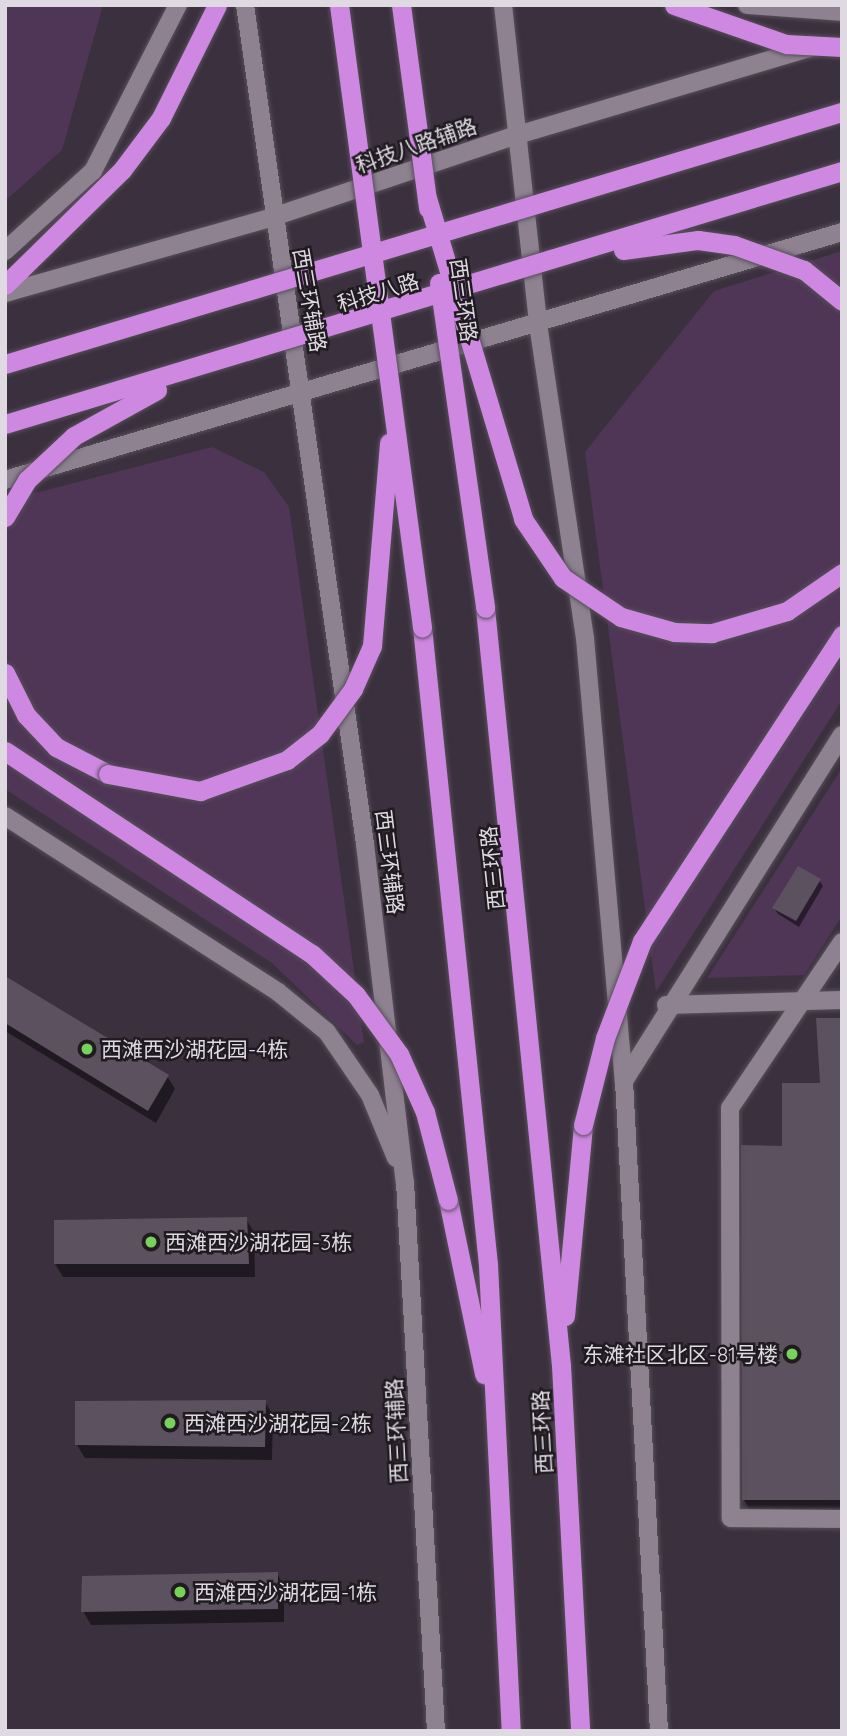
<!DOCTYPE html>
<meta charset="utf-8">
<style>
body{margin:0}
#map{position:relative;width:847px;height:1736px;overflow:hidden;background:#3b313e;font-family:Quicksand,"Noto Sans SC",sans-serif}
div>[style]{position:absolute}
[style*='--x']{left:calc(var(--x)*1px);top:calc(var(--y)*1px);width:calc(var(--w)*1px);rotate:calc(var(--a)*1deg)}
.green>*{inset:0;background:#4f3656}
.shadow>*{inset:0;background:#0007}
.building>*{inset:0;background:#5c515f}
.roads{filter:drop-shadow(0 0 2px #574f5a) drop-shadow(0 0 2px #574f5a)}
.minor>*{height:18px;margin:-9px;padding:0 9px;transform-origin:9px;border-radius:9px;background:#8e8291}
.secondary>*{height:18px;margin:-9px;padding:0 9px;transform-origin:9px;border-radius:9px;background:#8e8291}
.trunk>*{height:19px;margin:-9.5px;padding:0 9.5px;transform-origin:9.5px;border-radius:9.5px;background:#cf88e2}
.bridges{filter:drop-shadow(0 0 2px #574f5a) drop-shadow(0 0 2px #574f5a)}
.trunk-bridge>*{height:19px;margin:-9.5px;padding:0 9.5px;transform-origin:9.5px;border-radius:9.5px;background:#cf88e2}
.dots>*{width:19px;height:19px;translate:-50% -50%;box-sizing:border-box;border:4px solid #201b21;border-radius:50%}
span{translate:-50% -50%;white-space:nowrap;text-align:center;line-height:1.15;-webkit-text-stroke:5px #201b21;paint-order:stroke}
.street-label{font-size:21px;color:#dfd9e1}
.poi-label{font-size:21px;color:#dfd9e1}
.left{translate:0 -50%;text-align:left}
.right{translate:-100% -50%;text-align:right}
.frame{position:absolute;inset:0;border:7px solid #dfd9e1;pointer-events:none}
</style>
<div id="map">
<div class="green">
<div style="clip-path:polygon(5px 5px,103px 5px,62px 150px,5px 201px)"></div>
<div style="clip-path:polygon(842px 251px,842px 700px,656px 992px,585px 452px,714px 291px)"></div>
<div style="clip-path:polygon(212px 447px,264px 472px,289px 507px,364px 1042px,357px 1045px,272px 963px,5px 789px,5px 501px)"></div>
<div style="clip-path:polygon(842px 768px,842px 916px,804px 975px,707px 978px)"></div>
</div>
<div class="shadow">
<div style="clip-path:polygon(819px 880px,823px 886px,799px 927px,778px 914px,774px 908px)"></div>
<div style="clip-path:polygon(5px 978px,167px 1076px,175px 1089px,156px 1123px,5px 1031px)"></div>
<div style="clip-path:polygon(842px 1020px,842px 1512px,751px 1512px,744px 1500px,783px 1148px,821px 1085px)"></div>
<div style="clip-path:polygon(246px 1219px,254px 1232px,255px 1277px,63px 1277px,55px 1264px)"></div>
<div style="clip-path:polygon(265px 1402px,273px 1415px,272px 1460px,85px 1458px,77px 1445px)"></div>
<div style="clip-path:polygon(277px 1573px,284px 1587px,284px 1622px,91px 1625px,83px 1611px)"></div>
</div>
<div class="building">
<div style="clip-path:polygon(798px 866px,821px 879px,796px 921px,772px 908px)"></div>
<div style="clip-path:polygon(5px 976px,169px 1075px,148px 1111px,5px 1023px)"></div>
<div style="clip-path:polygon(816px 1018px,842px 1018px,842px 1500px,742px 1500px,741px 1145px,782px 1146px,782px 1083px,820px 1083px)"></div>
<div style="clip-path:polygon(247px 1217px,249px 1264px,54px 1264px,54px 1220px)"></div>
<div style="clip-path:polygon(266px 1400px,265px 1447px,75px 1445px,75px 1401px)"></div>
<div style="clip-path:polygon(278px 1572px,278px 1609px,81px 1612px,82px 1576px)"></div>
</div>
<div class="roads">
<div class="minor">
<div style="--x:842;--y:942;--w:200;--a:124"></div>
<div style="--x:730;--y:1108;--w:410;--a:89.9"></div>
<div style="--x:731;--y:1518;--w:111;--a:0.5"></div>
<div style="--x:666;--y:1005;--w:176;--a:-1.6"></div>
</div>
<div class="secondary">
<div style="--x:245;--y:5;--w:848;--a:81.86"></div>
<div style="--x:365;--y:844;--w:340;--a:83.3"></div>
<div style="--x:405;--y:1182;--w:550;--a:86.77"></div>
<div style="--x:503;--y:5;--w:321;--a:83.7"></div>
<div style="--x:538;--y:324;--w:317;--a:81.5"></div>
<div style="--x:585;--y:638;--w:445;--a:85"></div>
<div style="--x:624;--y:1081;--w:651;--a:86.92"></div>
<div style="--x:747;--y:5;--w:95;--a:4.2"></div>
<div style="--x:5;--y:251;--w:119;--a:-42.3"></div>
<div style="--x:93;--y:171;--w:186;--a:-62.9"></div>
<div style="--x:5;--y:293;--w:279;--a:-15.8"></div>
<div style="--x:273;--y:217;--w:254;--a:-18.6"></div>
<div style="--x:514;--y:136;--w:311;--a:-16.6"></div>
<div style="--x:5;--y:480;--w:873;--a:-16.5"></div>
<div style="--x:5;--y:816;--w:325;--a:32.8"></div>
<div style="--x:278;--y:992;--w:63;--a:39.2"></div>
<div style="--x:327;--y:1032;--w:76;--a:55.7"></div>
<div style="--x:370;--y:1095;--w:68;--a:67.6"></div>
<div style="--x:624;--y:1081;--w:409;--a:-57.8"></div>
</div>
<div class="trunk">
<div style="--x:5;--y:285;--w:164;--a:-44.5"></div>
<div style="--x:122;--y:170;--w:65;--a:-53.1"></div>
<div style="--x:161;--y:118;--w:126;--a:-63.6"></div>
<div style="--x:485;--y:608;--w:761;--a:84.27"></div>
<div style="--x:561;--y:1365;--w:366;--a:87"></div>
<div style="--x:422;--y:627;--w:641;--a:84.09"></div>
<div style="--x:488;--y:1265;--w:467;--a:87.2"></div>
<div style="--x:5;--y:673;--w:47;--a:63.4"></div>
<div style="--x:26;--y:715;--w:44;--a:46.8"></div>
<div style="--x:56;--y:747;--w:59;--a:27.4"></div>
<div style="--x:448;--y:1200;--w:178;--a:78.3"></div>
<div style="--x:565;--y:1316;--w:192;--a:-84.6"></div>
</div>
</div>
<div class="bridges">
<div class="trunk-bridge">
<div style="--x:339;--y:5;--w:628;--a:82.4"></div>
<div style="--x:401;--y:5;--w:205;--a:82.4"></div>
<div style="--x:674;--y:5;--w:119;--a:19.2"></div>
<div style="--x:786;--y:44;--w:56;--a:3.1"></div>
<div style="--x:427;--y:198;--w:335;--a:73.3"></div>
<div style="--x:523;--y:519;--w:71;--a:55.9"></div>
<div style="--x:563;--y:578;--w:70;--a:33.9"></div>
<div style="--x:621;--y:617;--w:55;--a:15.8"></div>
<div style="--x:674;--y:632;--w:38;--a:2"></div>
<div style="--x:712;--y:633;--w:78;--a:-16.3"></div>
<div style="--x:787;--y:611;--w:67;--a:-34.6"></div>
<div style="--x:623;--y:250;--w:76;--a:-7.6"></div>
<div style="--x:698;--y:240;--w:36;--a:8"></div>
<div style="--x:734;--y:245;--w:74;--a:19.7"></div>
<div style="--x:804;--y:270;--w:49;--a:39.2"></div>
<div style="--x:439;--y:283;--w:328;--a:81.9"></div>
<div style="--x:5;--y:364;--w:874;--a:-16.76"></div>
<div style="--x:5;--y:424;--w:874;--a:-16.82"></div>
<div style="--x:5;--y:517;--w:43;--a:-59.3"></div>
<div style="--x:27;--y:480;--w:64;--a:-43.1"></div>
<div style="--x:74;--y:436;--w:95;--a:-29"></div>
<div style="--x:5;--y:751;--w:368;--a:33.5"></div>
<div style="--x:312;--y:954;--w:60;--a:43"></div>
<div style="--x:356;--y:995;--w:73;--a:53.9"></div>
<div style="--x:399;--y:1054;--w:64;--a:65.9"></div>
<div style="--x:425;--y:1112;--w:91;--a:75.4"></div>
<div style="--x:108;--y:774;--w:94;--a:10.5"></div>
<div style="--x:200;--y:791;--w:92;--a:-19.6"></div>
<div style="--x:287;--y:760;--w:42;--a:-38.2"></div>
<div style="--x:320;--y:734;--w:56;--a:-53.7"></div>
<div style="--x:353;--y:689;--w:47;--a:-66.2"></div>
<div style="--x:372;--y:646;--w:204;--a:-85.2"></div>
<div style="--x:583;--y:1125;--w:90;--a:-75.8"></div>
<div style="--x:605;--y:1038;--w:104;--a:-69.1"></div>
<div style="--x:642;--y:941;--w:366;--a:-56.8"></div>
</div>
</div>
<div class="dots">
<div style="left:87px;top:1049px;background:#76d25a"></div>
<div style="left:151px;top:1242px;background:#76d25a"></div>
<div style="left:792px;top:1354px;background:#76d25a"></div>
<div style="left:170px;top:1423px;background:#76d25a"></div>
<div style="left:180px;top:1592px;background:#76d25a"></div>
</div>
<div class="street-label">
<span style="left:416px;top:145px;rotate:-19deg">科技八路辅路</span>
<span style="left:378px;top:292px;rotate:-17deg">科技八路</span>
<span style="left:310px;top:300px;rotate:80deg">西三环辅路</span>
<span style="left:464px;top:300px;rotate:82deg">西三环路</span>
<span style="left:390px;top:862px;rotate:83deg">西三环辅路</span>
<span style="left:492px;top:868px;rotate:-96deg">西三环路</span>
<span style="left:396px;top:1431px;rotate:-93deg">西三环辅路</span>
<span style="left:542px;top:1432px;rotate:-93deg">西三环路</span>
</div>
<div class="poi-label">
<span class="left" style="left:101px;top:1049px">西滩西沙湖花园-4栋</span>
<span class="left" style="left:165px;top:1242px">西滩西沙湖花园-3栋</span>
<span class="right" style="left:778px;top:1354px">东滩社区北区-81号楼</span>
<span class="left" style="left:184px;top:1423px">西滩西沙湖花园-2栋</span>
<span class="left" style="left:194px;top:1592px">西滩西沙湖花园-1栋</span>
</div>
<div class="frame"></div>
</div>
